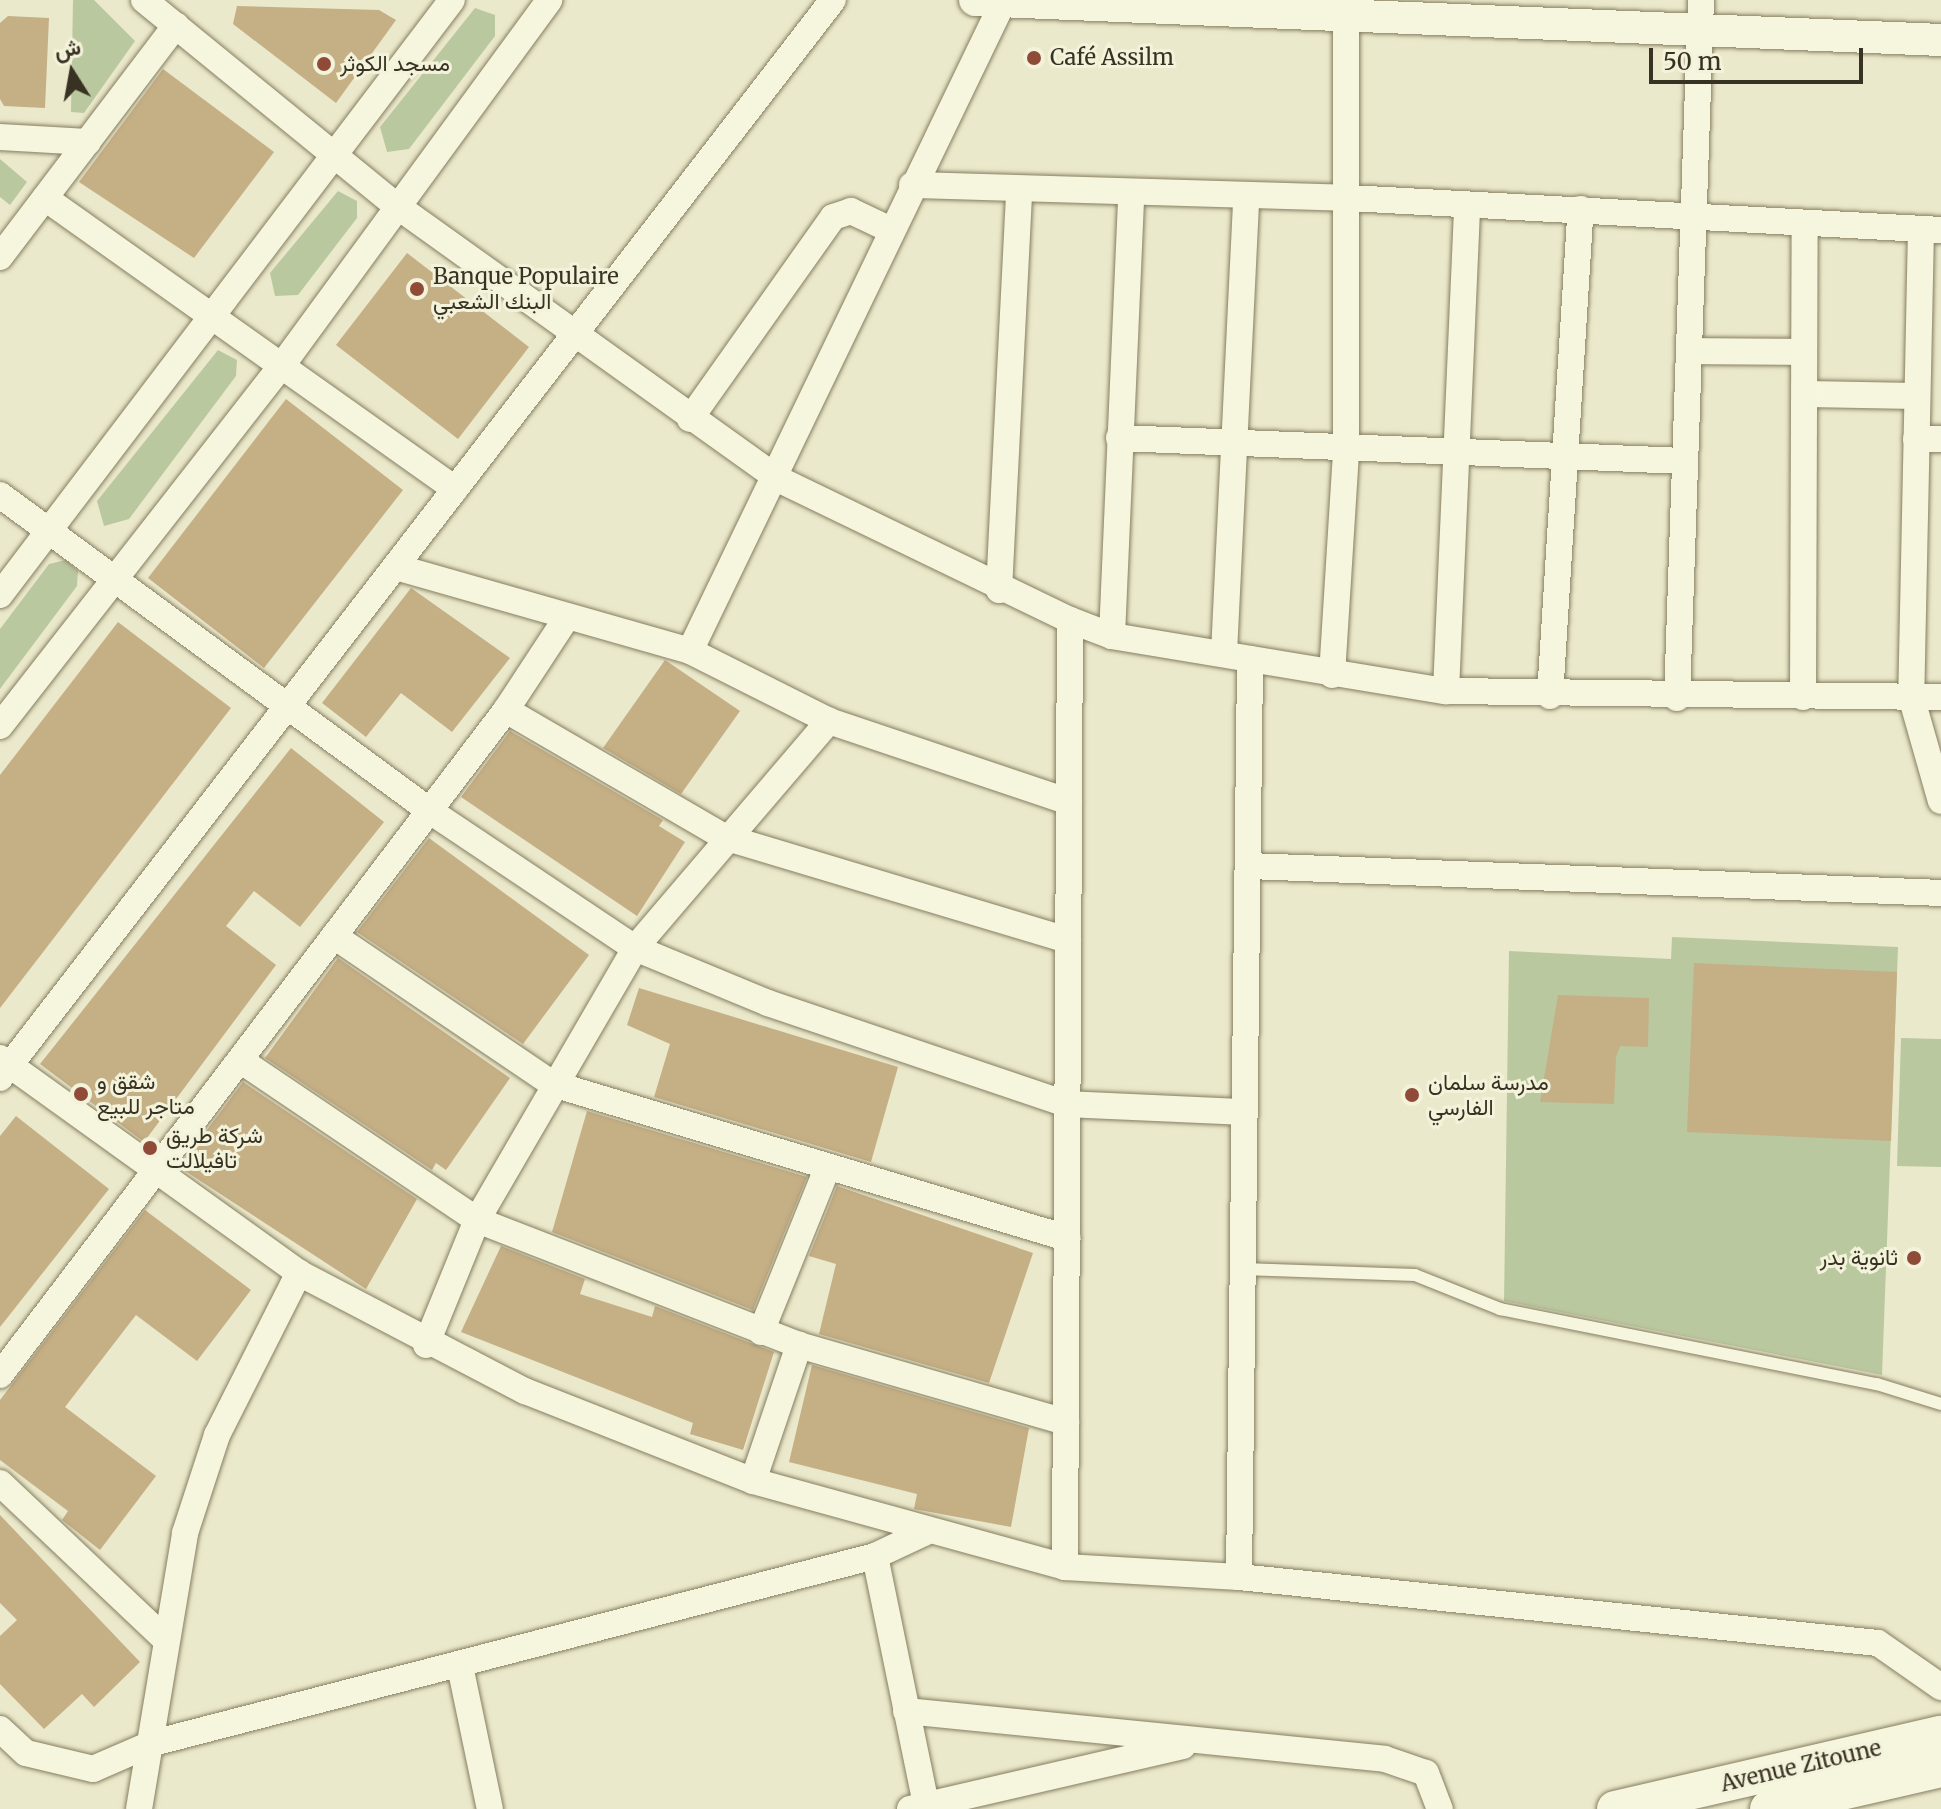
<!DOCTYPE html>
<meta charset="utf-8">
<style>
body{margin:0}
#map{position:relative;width:1941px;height:1809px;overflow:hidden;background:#ebe9cb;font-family:Merriweather,Vazirmatn,serif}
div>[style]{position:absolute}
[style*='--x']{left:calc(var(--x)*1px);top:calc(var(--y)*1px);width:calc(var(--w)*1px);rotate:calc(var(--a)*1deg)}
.green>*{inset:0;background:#bac8a0}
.building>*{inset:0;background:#c5af85}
.roads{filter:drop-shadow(0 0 2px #867e61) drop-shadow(0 0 2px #867e61)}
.service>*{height:12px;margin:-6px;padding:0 6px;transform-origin:6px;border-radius:6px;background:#f6f5de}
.minor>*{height:26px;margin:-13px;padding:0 13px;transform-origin:13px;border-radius:13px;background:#f6f5de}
.tertiary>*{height:32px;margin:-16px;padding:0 16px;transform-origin:16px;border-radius:16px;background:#f6f5de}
.secondary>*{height:36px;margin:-18px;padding:0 18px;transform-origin:18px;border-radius:18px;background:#f6f5de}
.dots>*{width:22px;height:22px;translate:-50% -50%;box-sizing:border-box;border:4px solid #f3f2da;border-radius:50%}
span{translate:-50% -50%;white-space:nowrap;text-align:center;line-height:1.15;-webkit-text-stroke:6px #f3f2da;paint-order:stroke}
.poi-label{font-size:22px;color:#383222}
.left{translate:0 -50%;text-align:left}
.right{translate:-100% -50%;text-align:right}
.street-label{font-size:22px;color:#383222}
.north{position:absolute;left:32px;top:32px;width:80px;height:80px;-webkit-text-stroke:6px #f3f2da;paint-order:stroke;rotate:349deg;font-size:22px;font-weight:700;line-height:32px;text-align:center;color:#383222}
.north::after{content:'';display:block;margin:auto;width:28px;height:36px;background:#383222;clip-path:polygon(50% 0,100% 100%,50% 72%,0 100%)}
.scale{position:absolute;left:1649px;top:48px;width:214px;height:36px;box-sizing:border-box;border:4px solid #383222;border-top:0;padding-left:10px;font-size:24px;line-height:28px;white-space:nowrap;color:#383222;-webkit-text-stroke:6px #f3f2da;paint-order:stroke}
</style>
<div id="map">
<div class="green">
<div style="clip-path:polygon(73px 0,94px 0,135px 41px,84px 113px,71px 112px)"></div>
<div style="clip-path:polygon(475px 8px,495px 15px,495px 36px,409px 149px,387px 152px,380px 127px)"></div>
<div style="clip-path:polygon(0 159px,27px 182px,10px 205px,0 197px)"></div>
<div style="clip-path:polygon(338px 191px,357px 201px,357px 218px,298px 295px,275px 296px,270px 273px)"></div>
<div style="clip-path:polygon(218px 350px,237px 360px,236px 376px,129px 519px,104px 526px,97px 501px)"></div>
<div style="clip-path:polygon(66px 560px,78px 571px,77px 586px,0 689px,0 629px,49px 564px)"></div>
<div style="clip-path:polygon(1672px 937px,1898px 947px,1882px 1375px,1504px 1301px,1509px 951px,1671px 959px)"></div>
<div style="clip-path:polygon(1901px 1038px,1941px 1039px,1941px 1167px,1897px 1166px)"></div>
</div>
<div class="building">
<div style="clip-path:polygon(237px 6px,379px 10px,396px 20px,336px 103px,233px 24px)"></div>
<div style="clip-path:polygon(8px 16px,49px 18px,45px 108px,4px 106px,0 99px,0 23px)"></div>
<div style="clip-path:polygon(163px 69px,274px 152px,194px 258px,79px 182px)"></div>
<div style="clip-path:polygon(407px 253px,529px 347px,458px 439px,336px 345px)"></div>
<div style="clip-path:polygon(286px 399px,403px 490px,264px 668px,148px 578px)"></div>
<div style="clip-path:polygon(411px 588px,510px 658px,452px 732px,401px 693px,366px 737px,322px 703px)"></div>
<div style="clip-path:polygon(118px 622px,231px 708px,0 1008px,0 775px)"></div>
<div style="clip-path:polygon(665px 660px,740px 711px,681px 794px,603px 748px)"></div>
<div style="clip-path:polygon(510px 731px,663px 820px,659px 826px,685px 842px,637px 916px,461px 797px)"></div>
<div style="clip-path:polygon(291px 748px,384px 822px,300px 927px,254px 891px,226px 926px,276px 965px,144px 1142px,40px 1064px)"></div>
<div style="clip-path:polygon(429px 838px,589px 955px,523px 1044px,357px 932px)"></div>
<div style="clip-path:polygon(338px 958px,510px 1078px,446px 1170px,436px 1163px,432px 1170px,265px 1058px)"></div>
<div style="clip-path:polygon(1694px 963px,1897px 972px,1891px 1141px,1687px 1132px)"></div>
<div style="clip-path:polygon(639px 988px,898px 1067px,871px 1162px,654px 1097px,670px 1044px,627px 1025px)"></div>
<div style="clip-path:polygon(1558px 995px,1649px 998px,1648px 1047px,1620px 1046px,1616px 1057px,1614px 1104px,1540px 1102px)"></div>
<div style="clip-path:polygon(243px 1082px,417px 1199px,366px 1289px,179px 1167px)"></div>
<div style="clip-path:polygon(587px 1111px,807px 1177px,753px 1310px,552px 1232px)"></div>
<div style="clip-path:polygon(16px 1116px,109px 1189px,0 1327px,0 1136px)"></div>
<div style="clip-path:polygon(837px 1186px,1033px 1253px,989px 1383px,819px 1334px,836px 1264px,809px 1256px)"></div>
<div style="clip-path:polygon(145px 1210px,251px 1290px,197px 1361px,136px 1315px,65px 1407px,156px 1476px,100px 1550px,62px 1520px,68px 1511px,0 1460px,0 1400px)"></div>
<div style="clip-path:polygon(501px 1246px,585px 1279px,580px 1294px,652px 1317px,655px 1306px,774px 1352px,743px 1450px,690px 1434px,693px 1423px,461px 1332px)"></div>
<div style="clip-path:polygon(812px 1365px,1029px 1428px,1011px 1527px,914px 1509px,917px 1494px,789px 1462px)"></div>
<div style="clip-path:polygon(0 1515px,140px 1662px,94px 1707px,82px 1694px,44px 1729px,0 1684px,0 1636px,17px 1620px,0 1603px)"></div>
</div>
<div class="roads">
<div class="service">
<div style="--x:1243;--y:1269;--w:172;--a:2"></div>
<div style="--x:1415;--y:1275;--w:92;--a:21.8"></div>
<div style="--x:1500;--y:1309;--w:384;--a:11.3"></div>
<div style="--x:1877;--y:1384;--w:67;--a:17.4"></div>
</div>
<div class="minor">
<div style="--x:144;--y:0;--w:326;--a:39.2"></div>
<div style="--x:397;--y:206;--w:469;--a:35.6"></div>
<div style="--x:778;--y:479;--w:324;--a:25.8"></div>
<div style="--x:1070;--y:620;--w:45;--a:20.9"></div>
<div style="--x:1112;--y:636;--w:338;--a:9.4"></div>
<div style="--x:1446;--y:691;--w:495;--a:0.7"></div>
<div style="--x:0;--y:137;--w:88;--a:3.3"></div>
<div style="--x:912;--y:185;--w:437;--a:1.7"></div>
<div style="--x:1349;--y:198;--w:593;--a:3.09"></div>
<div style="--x:45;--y:198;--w:503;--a:35.37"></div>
<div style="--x:1921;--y:229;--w:467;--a:91.2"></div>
<div style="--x:1911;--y:696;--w:109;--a:74.1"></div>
<div style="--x:0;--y:257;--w:291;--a:-52.8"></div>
<div style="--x:1689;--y:351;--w:115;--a:0.5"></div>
<div style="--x:1807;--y:394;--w:109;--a:1.1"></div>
<div style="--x:690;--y:419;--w:247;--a:-54.7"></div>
<div style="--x:833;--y:217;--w:19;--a:-18"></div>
<div style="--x:851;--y:211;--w:44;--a:25.4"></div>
<div style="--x:1119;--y:438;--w:566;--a:2.33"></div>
<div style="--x:1916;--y:439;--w:25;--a:0"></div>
<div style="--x:0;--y:495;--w:534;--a:36.31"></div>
<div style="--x:430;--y:811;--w:247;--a:33.8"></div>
<div style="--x:635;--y:948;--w:144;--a:22.5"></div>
<div style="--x:768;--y:1003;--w:316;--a:18.7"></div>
<div style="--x:1067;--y:1104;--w:177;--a:2.6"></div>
<div style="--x:396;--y:567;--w:306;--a:15.9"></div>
<div style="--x:690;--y:651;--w:156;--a:26.7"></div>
<div style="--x:829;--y:721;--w:253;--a:18.6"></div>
<div style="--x:999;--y:590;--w:401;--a:-87.1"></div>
<div style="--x:0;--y:595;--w:747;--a:-52.78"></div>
<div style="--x:1112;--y:636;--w:443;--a:-87.5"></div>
<div style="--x:690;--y:651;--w:723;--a:-64.25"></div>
<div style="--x:1224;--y:653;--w:457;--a:-87.2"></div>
<div style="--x:1332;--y:675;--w:225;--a:-86.4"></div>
<div style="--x:1346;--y:450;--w:450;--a:-90"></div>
<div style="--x:1446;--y:691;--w:486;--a:-87.5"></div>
<div style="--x:1550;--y:696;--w:488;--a:-86.4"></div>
<div style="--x:1803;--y:697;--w:472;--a:-89.8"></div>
<div style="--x:1677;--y:698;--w:698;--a:-88.03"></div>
<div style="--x:506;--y:710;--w:252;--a:30.2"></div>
<div style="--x:724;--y:837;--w:359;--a:16.7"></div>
<div style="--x:0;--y:726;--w:459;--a:-52"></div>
<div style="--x:283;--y:364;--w:451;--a:-53.8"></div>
<div style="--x:1249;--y:866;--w:693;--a:2.23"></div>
<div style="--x:334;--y:936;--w:264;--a:34.1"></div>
<div style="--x:553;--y:1084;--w:537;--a:16.68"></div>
<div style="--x:0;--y:1058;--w:368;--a:35.7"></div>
<div style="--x:299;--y:1273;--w:255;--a:27.6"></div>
<div style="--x:525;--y:1391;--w:245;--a:21.5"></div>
<div style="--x:753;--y:1481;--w:324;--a:15.4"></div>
<div style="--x:1065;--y:1567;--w:174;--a:3.3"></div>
<div style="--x:1239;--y:1577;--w:642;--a:5.9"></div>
<div style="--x:1878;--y:1643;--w:77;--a:34.9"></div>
<div style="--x:240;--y:1060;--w:286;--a:34"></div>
<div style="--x:477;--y:1220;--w:345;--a:21.2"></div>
<div style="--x:799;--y:1345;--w:278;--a:16.1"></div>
<div style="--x:0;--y:1078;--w:1362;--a:-52.31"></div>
<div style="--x:761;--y:1332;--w:176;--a:-68"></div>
<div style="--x:426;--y:1345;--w:135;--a:-67.8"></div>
<div style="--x:477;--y:1220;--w:315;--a:-59.8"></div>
<div style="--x:635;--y:948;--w:299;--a:-49.5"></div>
<div style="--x:0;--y:1375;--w:836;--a:-52.73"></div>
<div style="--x:506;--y:710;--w:111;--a:-56.7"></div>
<div style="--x:753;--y:1481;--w:144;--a:-71.3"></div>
<div style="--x:0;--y:1483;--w:226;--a:43.4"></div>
<div style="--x:875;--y:1556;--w:258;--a:78.4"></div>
<div style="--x:1065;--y:1567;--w:947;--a:-89.7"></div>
<div style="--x:1239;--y:1577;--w:918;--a:-89.31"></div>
<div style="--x:460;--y:1666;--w:146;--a:78.2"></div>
<div style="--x:906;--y:1711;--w:481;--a:5.7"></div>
<div style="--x:1385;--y:1759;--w:43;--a:18.9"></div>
<div style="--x:1426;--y:1773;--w:39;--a:69"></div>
<div style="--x:0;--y:1729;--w:35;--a:43"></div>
<div style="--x:26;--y:1753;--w:69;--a:13.4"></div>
<div style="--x:93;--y:1769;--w:65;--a:-23.4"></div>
<div style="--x:153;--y:1743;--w:746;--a:-14.52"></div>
<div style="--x:875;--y:1556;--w:56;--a:-25.2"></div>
<div style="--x:139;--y:1809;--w:280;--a:-80.5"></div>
<div style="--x:185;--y:1533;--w:103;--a:-71.9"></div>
<div style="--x:217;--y:1435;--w:182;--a:-63.2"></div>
<div style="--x:910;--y:1809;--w:280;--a:-13"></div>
</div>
<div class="tertiary">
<div style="--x:975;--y:0;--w:967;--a:2.37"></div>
</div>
<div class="secondary">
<div style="--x:1615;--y:1809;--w:335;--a:-13"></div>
<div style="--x:1768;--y:1809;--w:178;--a:-13"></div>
</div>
</div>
<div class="dots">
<div style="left:1034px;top:58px;background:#8f4b37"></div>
<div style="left:324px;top:64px;background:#8f4b37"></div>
<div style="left:417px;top:289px;background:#8f4b37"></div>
<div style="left:81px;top:1094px;background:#8f4b37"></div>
<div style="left:1412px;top:1095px;background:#8f4b37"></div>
<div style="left:150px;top:1148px;background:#8f4b37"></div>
<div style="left:1914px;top:1258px;background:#8f4b37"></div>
</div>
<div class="poi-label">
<span class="left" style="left:1050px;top:58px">Café Assilm</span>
<span class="left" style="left:340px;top:64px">مسجد الكوثر</span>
<span class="left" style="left:433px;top:289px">Banque Populaire<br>البنك الشعبي</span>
<span class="left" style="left:97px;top:1094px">شقق و<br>متاجر للبيع</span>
<span class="left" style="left:1428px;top:1095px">مدرسة سلمان<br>الفارسي</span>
<span class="left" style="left:166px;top:1148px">شركة طريق<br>تافيلالت</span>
<span class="right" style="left:1898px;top:1258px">ثانوية بدر</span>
</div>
<div class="street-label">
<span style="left:1801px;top:1766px;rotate:-13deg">Avenue Zitoune</span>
</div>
<div class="north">ش</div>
<div class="scale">50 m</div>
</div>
